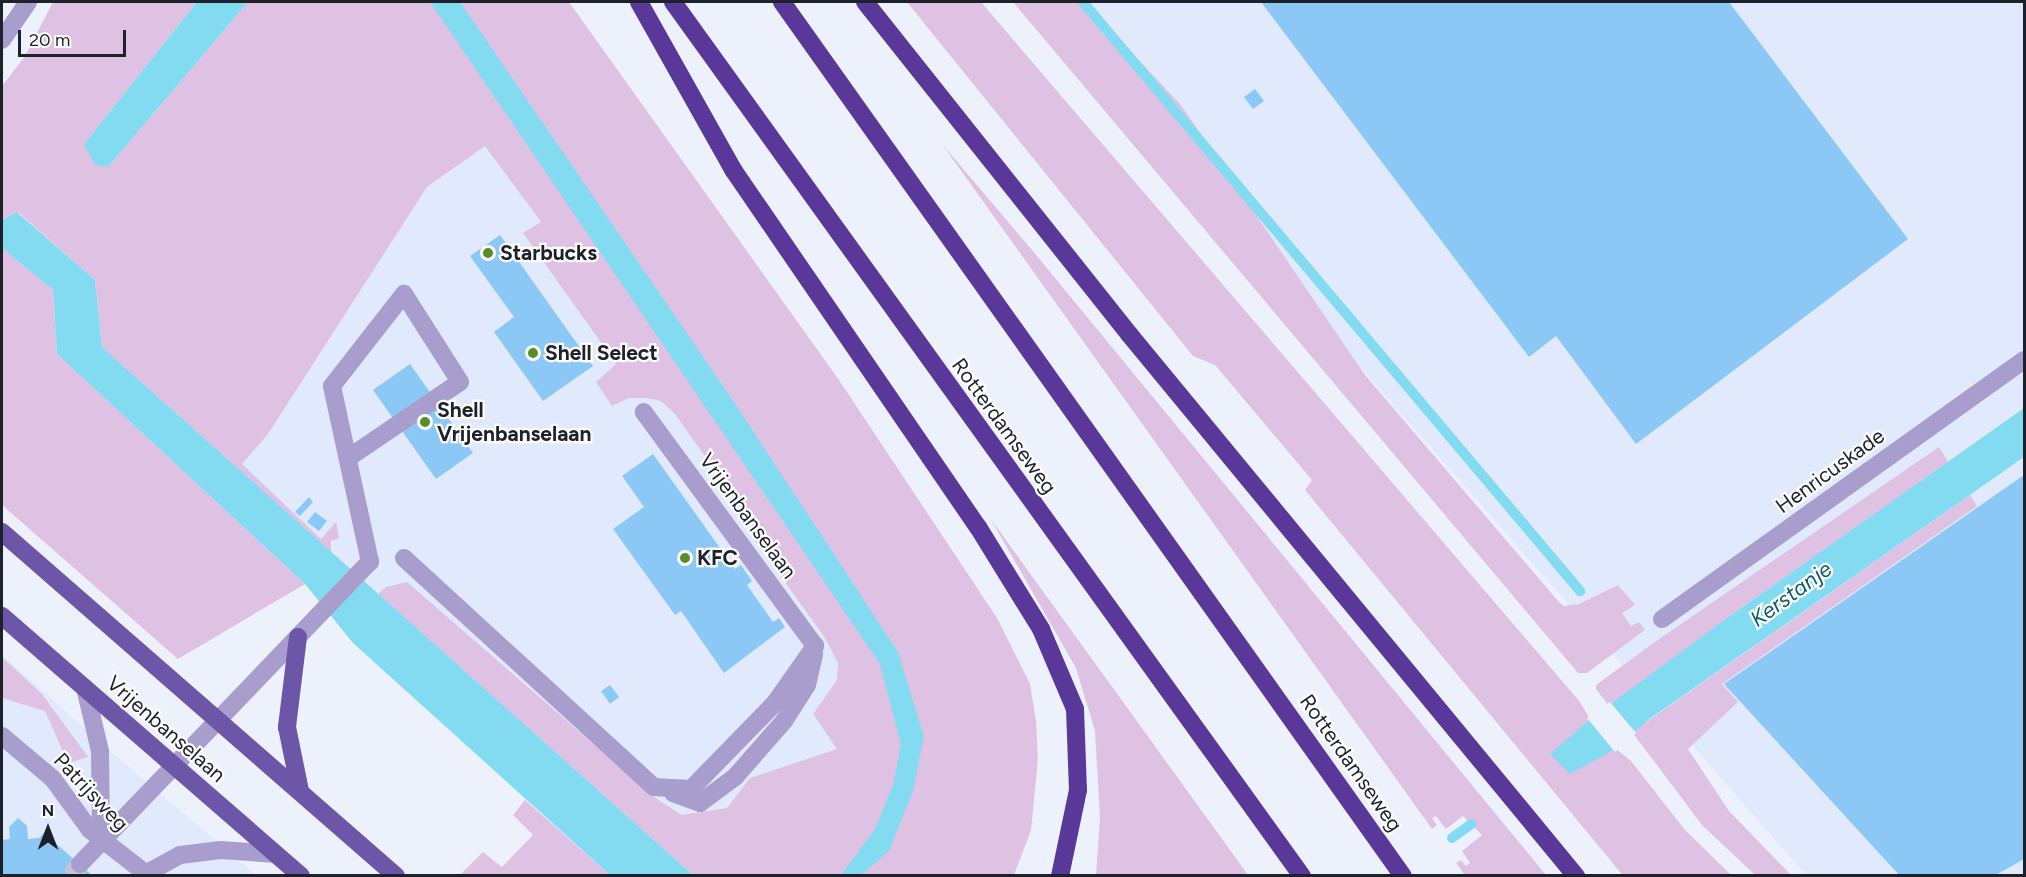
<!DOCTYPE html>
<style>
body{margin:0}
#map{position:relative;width:2026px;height:877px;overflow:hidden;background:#edf1fb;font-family:Figtree,sans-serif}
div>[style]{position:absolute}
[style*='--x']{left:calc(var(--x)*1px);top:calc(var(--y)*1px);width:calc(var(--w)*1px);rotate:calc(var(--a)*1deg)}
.built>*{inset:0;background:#e1e9fc}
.green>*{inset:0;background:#dfc2e3}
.water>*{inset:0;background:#82dbf0}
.pier>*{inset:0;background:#edf1fb}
.stream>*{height:10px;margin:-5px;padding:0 5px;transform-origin:5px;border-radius:5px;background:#82dbf0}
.building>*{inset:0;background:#8bc8f6}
.minor-tunnel>*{height:18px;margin-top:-9px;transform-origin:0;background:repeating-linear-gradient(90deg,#c3c7d1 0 18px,transparent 0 27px)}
.minor>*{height:18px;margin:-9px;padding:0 9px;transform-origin:9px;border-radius:9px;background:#a89dcc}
.major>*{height:18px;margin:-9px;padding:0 9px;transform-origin:9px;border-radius:9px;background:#6d55a7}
.highway>*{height:18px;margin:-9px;padding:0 9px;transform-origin:9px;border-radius:9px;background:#593899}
.dots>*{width:16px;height:16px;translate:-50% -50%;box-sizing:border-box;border:3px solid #fefefe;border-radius:50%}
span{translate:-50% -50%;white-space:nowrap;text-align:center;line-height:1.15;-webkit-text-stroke:4.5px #fefefe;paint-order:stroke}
.poi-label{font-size:21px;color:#1d212a;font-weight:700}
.left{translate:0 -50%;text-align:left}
.street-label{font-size:21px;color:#1d212a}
.water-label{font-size:22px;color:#0d5b69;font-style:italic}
.frame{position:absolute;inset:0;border:3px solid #1d212a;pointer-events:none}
.north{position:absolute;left:18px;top:799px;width:60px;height:60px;-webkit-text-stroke:4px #fefefe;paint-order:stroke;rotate:0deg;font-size:16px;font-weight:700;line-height:24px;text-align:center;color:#1d212a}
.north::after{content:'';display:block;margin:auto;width:21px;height:27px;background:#1d212a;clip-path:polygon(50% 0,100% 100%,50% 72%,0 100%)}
.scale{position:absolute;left:18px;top:30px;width:108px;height:27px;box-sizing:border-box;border:3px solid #1d212a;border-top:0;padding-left:8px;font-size:18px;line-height:21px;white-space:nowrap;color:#1d212a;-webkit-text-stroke:4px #fefefe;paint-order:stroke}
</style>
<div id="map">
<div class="built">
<div style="clip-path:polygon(1040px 2px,2024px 2px,2024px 875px,1806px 875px)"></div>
<div style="clip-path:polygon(485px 146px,541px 223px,523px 233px,616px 365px,613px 406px,629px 398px,646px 398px,661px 401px,675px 414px,755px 527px,754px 540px,825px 638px,838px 663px,837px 680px,813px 714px,838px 749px,750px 778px,727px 808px,682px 815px,657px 799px,407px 583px,386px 587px,378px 594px,331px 552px,336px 523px,321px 539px,242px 464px,268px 434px,427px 187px)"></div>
<div style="clip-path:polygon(2px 655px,115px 755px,256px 875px,2px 875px)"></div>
</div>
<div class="green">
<div style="clip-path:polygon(53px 2px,197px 2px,84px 144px,108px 167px,248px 2px,569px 2px,839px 380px,997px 618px,1030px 684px,1036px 721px,1038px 759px,1031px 830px,1014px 875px,693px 875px,378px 594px,386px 587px,407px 582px,657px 799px,682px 815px,727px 808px,750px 778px,837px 749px,813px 714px,837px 680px,838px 663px,825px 638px,754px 539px,755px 527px,675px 414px,661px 401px,646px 398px,629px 398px,612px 406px,596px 382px,616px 364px,523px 233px,541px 222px,485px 146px,427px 187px,268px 434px,242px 464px,321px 539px,336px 522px,339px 538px,331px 541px,331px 552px,102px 347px,95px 280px,18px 212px,2px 220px,2px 86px,25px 56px)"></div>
<div style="clip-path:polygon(907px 2px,981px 2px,1580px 702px,1590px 719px,1550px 755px,1615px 748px,1631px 761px,1685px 830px,1731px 875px,1623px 876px,1620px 872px,1305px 490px,1312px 480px,1215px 365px,1193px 356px)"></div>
<div style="clip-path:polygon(1013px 2px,1084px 2px,1181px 105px,1365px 375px,1559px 602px,1564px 606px,1579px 604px,1618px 585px,1635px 605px,1622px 613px,1631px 626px,1639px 622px,1645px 630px,1587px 673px,1578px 673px)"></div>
<div style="clip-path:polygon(942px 144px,1032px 250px,1546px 875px,1465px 875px,1456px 863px,1461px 860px,1466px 866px,1470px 863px,1462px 851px,1482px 835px,1463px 816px,1446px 829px,1436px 816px,1432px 818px,1437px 825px,1432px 829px)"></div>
<div style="clip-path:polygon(2px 248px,53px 290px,57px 354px,305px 584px,178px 659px,2px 505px)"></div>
<div style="clip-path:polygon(1939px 447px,1948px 462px,1730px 616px,1644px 682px,1609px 706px,1596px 689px,1596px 685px,1662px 637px)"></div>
<div style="clip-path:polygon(1970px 495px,1977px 506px,1722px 684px,1738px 702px,1688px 749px,1729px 811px,1791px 875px,1755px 875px,1702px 825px,1632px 732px)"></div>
<div style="clip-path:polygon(990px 518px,1131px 713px,1248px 875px,1096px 875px,1100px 818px,1095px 731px,1076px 668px)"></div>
<div style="clip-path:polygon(2px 657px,42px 694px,88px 757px,68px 763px,45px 711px,2px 698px)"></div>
<div style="clip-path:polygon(525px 800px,610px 875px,459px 876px,483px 852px,502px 867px,533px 835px,513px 815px)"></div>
</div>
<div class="water">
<div style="clip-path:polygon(197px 2px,248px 2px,108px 167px,95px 165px,84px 144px)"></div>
<div style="clip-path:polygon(430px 2px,460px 2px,734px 402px,898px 652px,924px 736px,913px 791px,889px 851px,861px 875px,841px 875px,875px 829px,893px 785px,901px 745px,880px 664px)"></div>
<div style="clip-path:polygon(17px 212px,95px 280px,102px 347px,693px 875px,610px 875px,353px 643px,305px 584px,57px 354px,53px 290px,2px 248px,2px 220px)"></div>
<div style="clip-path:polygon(2024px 408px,2024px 457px,1651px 718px,1608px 753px,1570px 774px,1550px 754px,1590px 719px,1730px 616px)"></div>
</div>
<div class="pier">
<div style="clip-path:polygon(1610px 702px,1636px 733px,1615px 752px,1587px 718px)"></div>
</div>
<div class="stream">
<div style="--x:1083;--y:2;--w:771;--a:49.84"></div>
<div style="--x:1452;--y:838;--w:24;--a:-36"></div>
</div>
<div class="building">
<div style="clip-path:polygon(1261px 2px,1729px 2px,1908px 239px,1636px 444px,1556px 336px,1529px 357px)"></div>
<div style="clip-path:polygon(1255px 89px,1264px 101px,1253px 109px,1244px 97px)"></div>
<div style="clip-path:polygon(500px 235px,593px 366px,543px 401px,494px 332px,514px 317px,470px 256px)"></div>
<div style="clip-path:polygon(410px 364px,473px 453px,436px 479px,373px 390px)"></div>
<div style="clip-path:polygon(653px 454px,735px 569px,741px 565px,752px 581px,747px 585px,773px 622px,779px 618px,785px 627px,724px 673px,681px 611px,675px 615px,613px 529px,644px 507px,622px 476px)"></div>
<div style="clip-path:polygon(2024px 475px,2024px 859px,1994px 876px,1900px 876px,1724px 684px)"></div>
<div style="clip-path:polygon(309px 497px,313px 502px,300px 516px,295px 512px)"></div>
<div style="clip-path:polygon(315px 512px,327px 521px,319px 531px,307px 522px)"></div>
<div style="clip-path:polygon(610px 685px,619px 697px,610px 704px,601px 691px)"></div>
<div style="clip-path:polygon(18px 818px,27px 826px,28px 839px,39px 838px,44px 833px,93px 876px,2px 876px,2px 840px,10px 839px,9px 827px)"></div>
</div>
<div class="minor-tunnel">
<div style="--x:71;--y:876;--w:15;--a:-53"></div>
</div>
<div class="minor">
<div style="--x:2;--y:40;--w:46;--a:-55.6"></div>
<div style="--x:404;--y:558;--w:339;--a:42.5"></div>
<div style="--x:654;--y:787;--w:37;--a:3"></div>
<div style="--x:691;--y:789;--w:120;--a:-45.7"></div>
<div style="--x:775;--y:703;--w:70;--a:-54.9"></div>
<div style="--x:815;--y:646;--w:290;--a:-126.2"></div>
<div style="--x:1662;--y:619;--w:445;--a:-35.6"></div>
<div style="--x:85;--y:688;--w:65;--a:76.6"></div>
<div style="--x:100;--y:751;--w:88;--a:89.3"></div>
<div style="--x:2;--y:736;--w:67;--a:40.1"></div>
<div style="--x:53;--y:779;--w:63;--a:54"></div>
<div style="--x:90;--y:830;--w:75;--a:37.9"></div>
<div style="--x:673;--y:793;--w:29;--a:20"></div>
<div style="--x:700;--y:803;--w:44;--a:-36.6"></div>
<div style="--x:735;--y:777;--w:74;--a:-48.8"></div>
<div style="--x:784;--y:721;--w:43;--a:-57.4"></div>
<div style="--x:807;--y:685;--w:32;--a:-77"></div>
<div style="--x:80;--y:864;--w:419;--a:-46.2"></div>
<div style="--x:370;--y:562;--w:180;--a:-102.2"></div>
<div style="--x:332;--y:386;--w:117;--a:-52"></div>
<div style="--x:404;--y:294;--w:104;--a:57.5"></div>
<div style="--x:460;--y:382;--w:135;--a:145.8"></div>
<div style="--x:142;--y:876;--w:43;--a:-28.9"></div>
<div style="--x:180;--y:855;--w:41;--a:-7"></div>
<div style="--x:221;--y:850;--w:55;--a:4.2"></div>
</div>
<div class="major">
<div style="--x:2;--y:532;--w:523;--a:41.12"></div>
<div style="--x:2;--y:616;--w:396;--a:41"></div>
<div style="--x:298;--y:637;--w:91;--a:97"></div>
<div style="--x:287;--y:727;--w:65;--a:78.5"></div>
</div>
<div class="highway">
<div style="--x:639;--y:2;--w:194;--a:60.7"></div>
<div style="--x:734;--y:171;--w:432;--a:55.6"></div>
<div style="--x:978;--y:527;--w:120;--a:58.3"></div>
<div style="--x:1041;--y:629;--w:87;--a:67"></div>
<div style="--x:1075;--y:709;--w:81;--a:87.9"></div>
<div style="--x:1078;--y:790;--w:88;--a:101.8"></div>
<div style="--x:673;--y:2;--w:1077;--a:54.26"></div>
<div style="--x:782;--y:2;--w:1072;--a:54.61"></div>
<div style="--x:865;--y:2;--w:424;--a:51.5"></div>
<div style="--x:1129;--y:334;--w:703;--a:50.49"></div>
</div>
<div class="dots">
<div style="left:488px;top:253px;background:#588d27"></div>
<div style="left:533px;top:353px;background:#588d27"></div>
<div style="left:425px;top:422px;background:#588d27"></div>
<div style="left:685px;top:558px;background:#588d27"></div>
</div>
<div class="poi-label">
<span class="left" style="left:500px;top:253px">Starbucks</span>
<span class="left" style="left:545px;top:353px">Shell Select</span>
<span class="left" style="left:437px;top:422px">Shell<br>Vrijenbanselaan</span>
<span class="left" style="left:697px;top:558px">KFC</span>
</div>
<div class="street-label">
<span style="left:1004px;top:426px;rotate:54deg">Rotterdamseweg</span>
<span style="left:1830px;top:471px;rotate:-36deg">Henricuskade</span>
<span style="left:748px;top:516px;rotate:54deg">Vrijenbanselaan</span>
<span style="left:166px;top:729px;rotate:41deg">Vrijenbanselaan</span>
<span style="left:1351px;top:763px;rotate:55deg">Rotterdamseweg</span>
<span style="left:91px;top:792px;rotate:47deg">Patrijsweg</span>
</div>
<div class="water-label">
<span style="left:1791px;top:594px;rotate:-36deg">Kerstanje</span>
</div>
<div class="frame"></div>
<div class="north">N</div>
<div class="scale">20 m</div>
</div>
